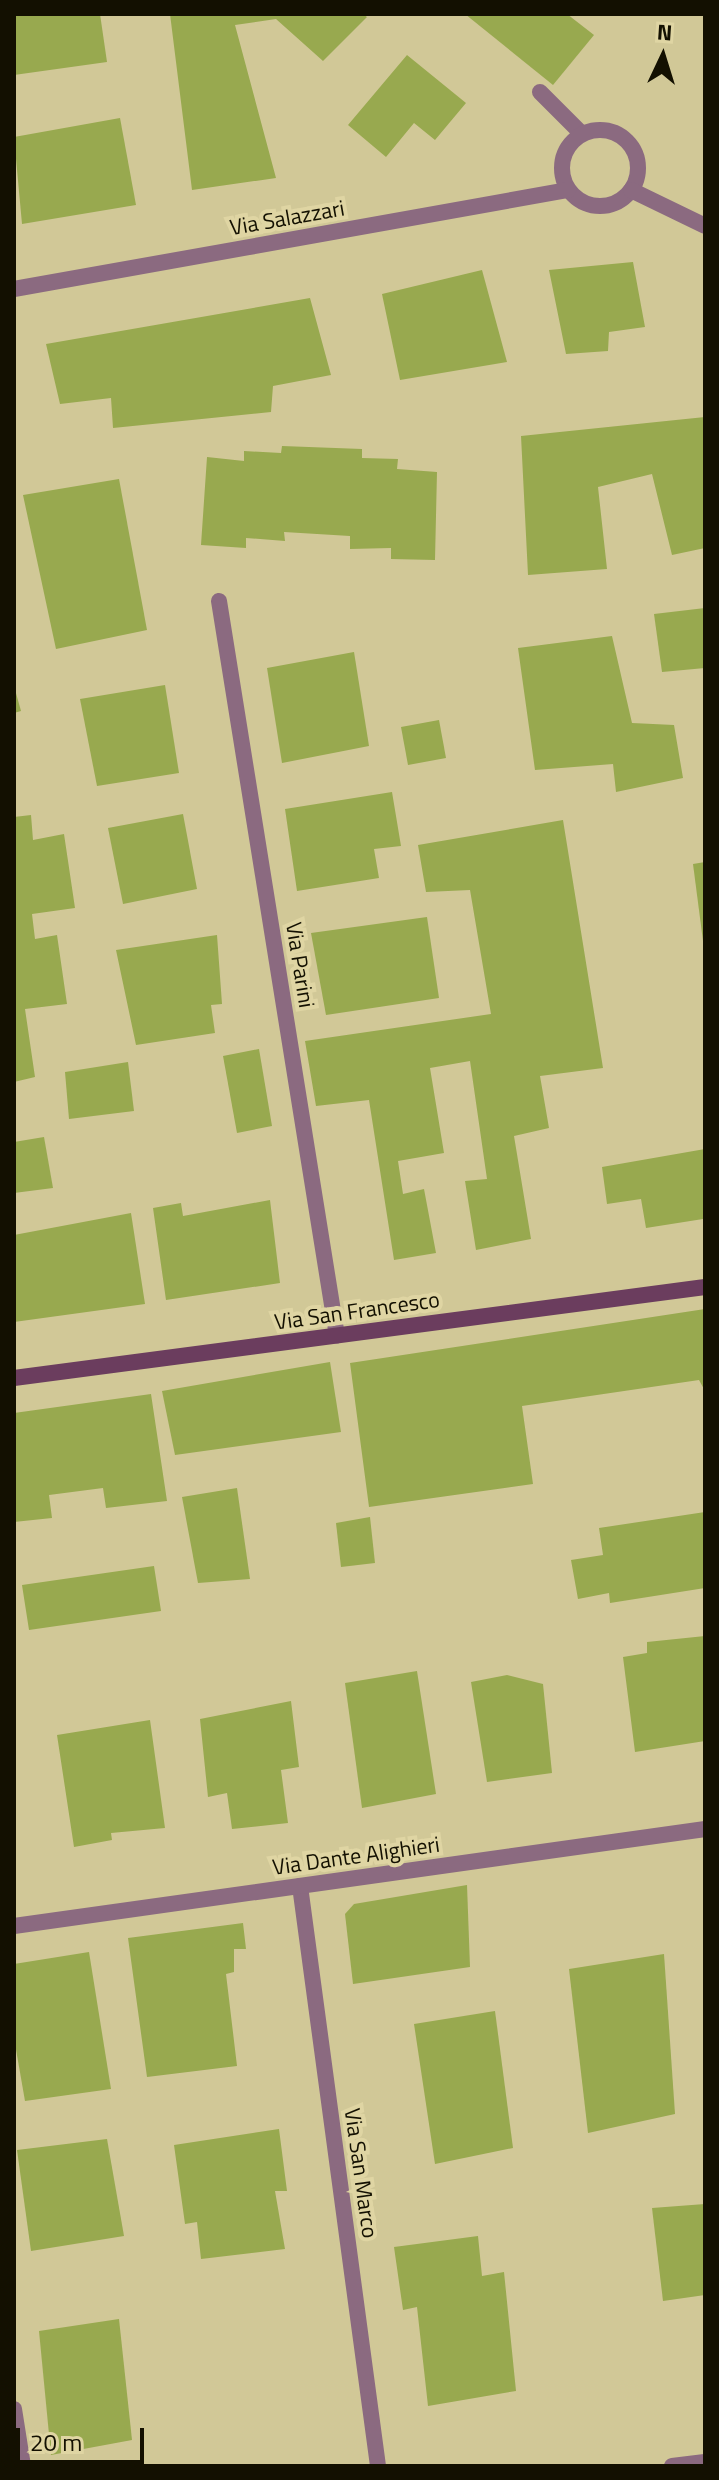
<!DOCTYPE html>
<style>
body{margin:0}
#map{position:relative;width:719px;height:2480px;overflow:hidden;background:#d1c897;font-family:"Titillium Web",sans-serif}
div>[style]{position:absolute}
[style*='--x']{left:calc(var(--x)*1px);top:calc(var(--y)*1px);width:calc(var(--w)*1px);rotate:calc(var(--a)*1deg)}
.building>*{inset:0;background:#98a94f}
.minor>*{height:16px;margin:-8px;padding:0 8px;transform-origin:8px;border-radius:8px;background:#8b6a80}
.minor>.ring{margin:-8px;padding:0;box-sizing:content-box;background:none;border:16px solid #8b6a80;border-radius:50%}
.secondary>*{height:16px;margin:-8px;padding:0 8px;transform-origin:8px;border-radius:8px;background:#6b3d5e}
span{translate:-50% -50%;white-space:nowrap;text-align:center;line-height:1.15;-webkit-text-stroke:8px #dfd5a3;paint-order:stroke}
.street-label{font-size:22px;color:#131001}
.frame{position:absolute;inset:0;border:16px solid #131001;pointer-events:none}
.north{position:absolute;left:623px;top:16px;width:80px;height:80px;-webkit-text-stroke:6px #dfd5a3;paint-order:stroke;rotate:4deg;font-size:22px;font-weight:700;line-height:32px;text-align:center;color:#131001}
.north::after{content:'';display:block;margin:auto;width:28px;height:36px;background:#131001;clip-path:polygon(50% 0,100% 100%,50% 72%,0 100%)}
.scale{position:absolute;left:16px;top:2428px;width:128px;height:36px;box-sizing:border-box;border:4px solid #131001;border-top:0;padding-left:10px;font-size:24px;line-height:28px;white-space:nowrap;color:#131001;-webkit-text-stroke:6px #dfd5a3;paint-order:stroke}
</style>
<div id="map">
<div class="building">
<div style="clip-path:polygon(14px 14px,100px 14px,107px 62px,14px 75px)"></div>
<div style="clip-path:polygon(170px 14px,363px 14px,367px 17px,323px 61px,276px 19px,235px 25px,276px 178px,192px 190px)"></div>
<div style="clip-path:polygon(465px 14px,567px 14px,594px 35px,553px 85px)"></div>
<div style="clip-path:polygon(407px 55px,466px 103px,435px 140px,414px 123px,386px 157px,348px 125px)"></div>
<div style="clip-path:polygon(120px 118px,136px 205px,22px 224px,14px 137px)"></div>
<div style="clip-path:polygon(633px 262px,645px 327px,609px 332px,608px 351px,566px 354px,549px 270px)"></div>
<div style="clip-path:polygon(482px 270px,507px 362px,400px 380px,382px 294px)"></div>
<div style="clip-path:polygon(310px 298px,331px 375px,273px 386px,271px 412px,113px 428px,111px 398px,60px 404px,46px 344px)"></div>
<div style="clip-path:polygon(705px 417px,705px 548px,672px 555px,652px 474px,598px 487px,607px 569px,528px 575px,521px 436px)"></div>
<div style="clip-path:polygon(282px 446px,362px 449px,362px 458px,398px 459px,397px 469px,437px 472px,435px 560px,391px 559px,391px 548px,350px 549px,350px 536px,284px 532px,285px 541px,246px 538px,246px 548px,201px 545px,207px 457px,244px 461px,244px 451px,281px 453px)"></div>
<div style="clip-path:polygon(119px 479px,147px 630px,56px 649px,23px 495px)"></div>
<div style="clip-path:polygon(705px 608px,705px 668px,662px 672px,654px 614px)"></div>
<div style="clip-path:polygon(612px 636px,632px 723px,674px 725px,683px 778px,616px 792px,613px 764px,535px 770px,518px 648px)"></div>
<div style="clip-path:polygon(354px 652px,369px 746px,282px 763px,267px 668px)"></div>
<div style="clip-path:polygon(165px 685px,179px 773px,97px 786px,80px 699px)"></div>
<div style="clip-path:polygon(14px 686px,21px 711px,14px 713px)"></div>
<div style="clip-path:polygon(439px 720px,446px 758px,408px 765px,401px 727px)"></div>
<div style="clip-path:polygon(392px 792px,401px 846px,374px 849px,379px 878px,297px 891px,285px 809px)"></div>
<div style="clip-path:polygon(183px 814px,197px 889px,123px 904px,108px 828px)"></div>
<div style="clip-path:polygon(31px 815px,33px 840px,64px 834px,75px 908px,32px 914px,35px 939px,57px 935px,67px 1004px,25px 1009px,35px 1077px,14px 1082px,14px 817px)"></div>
<div style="clip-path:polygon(563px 820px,603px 1068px,540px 1076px,549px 1128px,514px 1136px,531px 1239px,476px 1250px,465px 1181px,487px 1179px,470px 1061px,430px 1068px,444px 1153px,398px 1161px,403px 1194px,424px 1189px,436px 1253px,394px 1260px,369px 1100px,316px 1106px,305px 1041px,491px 1014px,470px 890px,426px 892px,418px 845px)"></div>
<div style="clip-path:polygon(705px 862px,705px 941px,703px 941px,693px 864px)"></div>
<div style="clip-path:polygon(427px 917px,439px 998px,326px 1015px,311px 933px)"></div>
<div style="clip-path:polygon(217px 935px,222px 1004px,211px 1005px,215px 1033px,136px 1045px,116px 950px)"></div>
<div style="clip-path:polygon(259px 1049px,272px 1126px,237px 1133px,223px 1056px)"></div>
<div style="clip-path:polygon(128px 1062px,134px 1111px,69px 1119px,65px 1072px)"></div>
<div style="clip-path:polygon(44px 1137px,53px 1188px,14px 1193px,14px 1142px)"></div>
<div style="clip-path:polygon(705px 1149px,703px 1219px,646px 1228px,641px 1199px,607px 1204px,602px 1167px)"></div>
<div style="clip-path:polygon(270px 1200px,280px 1283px,166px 1300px,153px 1208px,181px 1203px,183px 1216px)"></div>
<div style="clip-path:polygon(131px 1213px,145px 1304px,14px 1322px,14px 1235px)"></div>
<div style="clip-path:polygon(705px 1309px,705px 1391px,699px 1380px,522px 1406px,533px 1484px,369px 1507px,350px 1363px)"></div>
<div style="clip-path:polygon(330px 1362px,341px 1432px,175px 1455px,162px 1391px)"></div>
<div style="clip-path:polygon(151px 1394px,167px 1501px,106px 1508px,103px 1488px,49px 1495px,52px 1518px,14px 1522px,14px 1413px)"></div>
<div style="clip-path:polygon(237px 1488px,250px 1579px,198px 1583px,182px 1497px)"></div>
<div style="clip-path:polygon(705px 1512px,705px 1588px,610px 1603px,609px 1593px,578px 1599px,571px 1560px,603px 1555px,599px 1528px)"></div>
<div style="clip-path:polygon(370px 1517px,375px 1563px,341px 1567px,336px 1523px)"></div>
<div style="clip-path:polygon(154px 1566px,161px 1611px,29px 1630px,22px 1585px)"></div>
<div style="clip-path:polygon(705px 1636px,705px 1741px,635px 1752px,623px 1657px,647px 1653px,647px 1642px)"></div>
<div style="clip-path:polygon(417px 1671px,436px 1794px,362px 1808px,345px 1683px)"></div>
<div style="clip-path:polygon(507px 1675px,543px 1684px,552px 1773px,487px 1782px,471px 1682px)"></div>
<div style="clip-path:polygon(291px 1701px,299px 1767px,281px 1770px,288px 1823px,232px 1829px,227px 1793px,208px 1797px,200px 1719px)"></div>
<div style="clip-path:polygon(150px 1720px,165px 1828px,111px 1833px,112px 1840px,74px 1847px,57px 1735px)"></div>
<div style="clip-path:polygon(467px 1885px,470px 1967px,353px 1984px,345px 1914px,354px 1904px)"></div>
<div style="clip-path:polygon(243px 1923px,246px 1949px,234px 1949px,234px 1972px,226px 1974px,237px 2066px,147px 2077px,128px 1938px)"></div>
<div style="clip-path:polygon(89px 1952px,111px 2089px,25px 2101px,14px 2038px,14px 1964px)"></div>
<div style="clip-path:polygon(664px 1954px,675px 2114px,588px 2133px,569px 1969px)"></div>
<div style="clip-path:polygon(495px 2011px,513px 2148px,435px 2164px,414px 2024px)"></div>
<div style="clip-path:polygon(279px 2129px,287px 2191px,275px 2191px,285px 2249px,201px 2259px,197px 2222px,185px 2224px,174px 2145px)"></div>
<div style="clip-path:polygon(107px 2139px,124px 2236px,31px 2251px,17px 2150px)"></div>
<div style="clip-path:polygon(705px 2204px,705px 2295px,663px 2301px,652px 2208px)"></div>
<div style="clip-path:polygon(478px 2236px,482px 2276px,504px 2272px,516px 2391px,428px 2406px,417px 2307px,403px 2310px,394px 2247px)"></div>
<div style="clip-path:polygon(119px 2319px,132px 2440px,51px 2455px,39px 2331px)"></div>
</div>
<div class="minor">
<div style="--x:540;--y:92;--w:59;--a:45"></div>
<div class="ring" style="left:562px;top:130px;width:60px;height:60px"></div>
<div style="--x:631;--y:190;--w:82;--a:25.9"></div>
<div style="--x:14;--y:289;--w:563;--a:-10.13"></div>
<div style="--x:219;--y:601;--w:744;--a:80.88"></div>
<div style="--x:300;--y:1886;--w:585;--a:82.34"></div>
<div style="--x:14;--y:1926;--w:698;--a:-7.99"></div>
<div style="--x:14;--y:2409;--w:58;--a:81"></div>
<div style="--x:672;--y:2466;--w:33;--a:-7"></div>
</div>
<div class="secondary">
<div style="--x:14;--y:1378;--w:697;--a:-7.5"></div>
</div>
<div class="street-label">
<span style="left:287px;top:218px;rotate:-10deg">Via Salazzari</span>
<span style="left:300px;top:965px;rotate:81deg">Via Parini</span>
<span style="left:357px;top:1311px;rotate:-8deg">Via San Francesco</span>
<span style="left:356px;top:1856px;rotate:-8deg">Via Dante Alighieri</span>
<span style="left:361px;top:2173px;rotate:82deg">Via San Marco</span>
</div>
<div class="frame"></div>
<div class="north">N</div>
<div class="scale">20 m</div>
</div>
